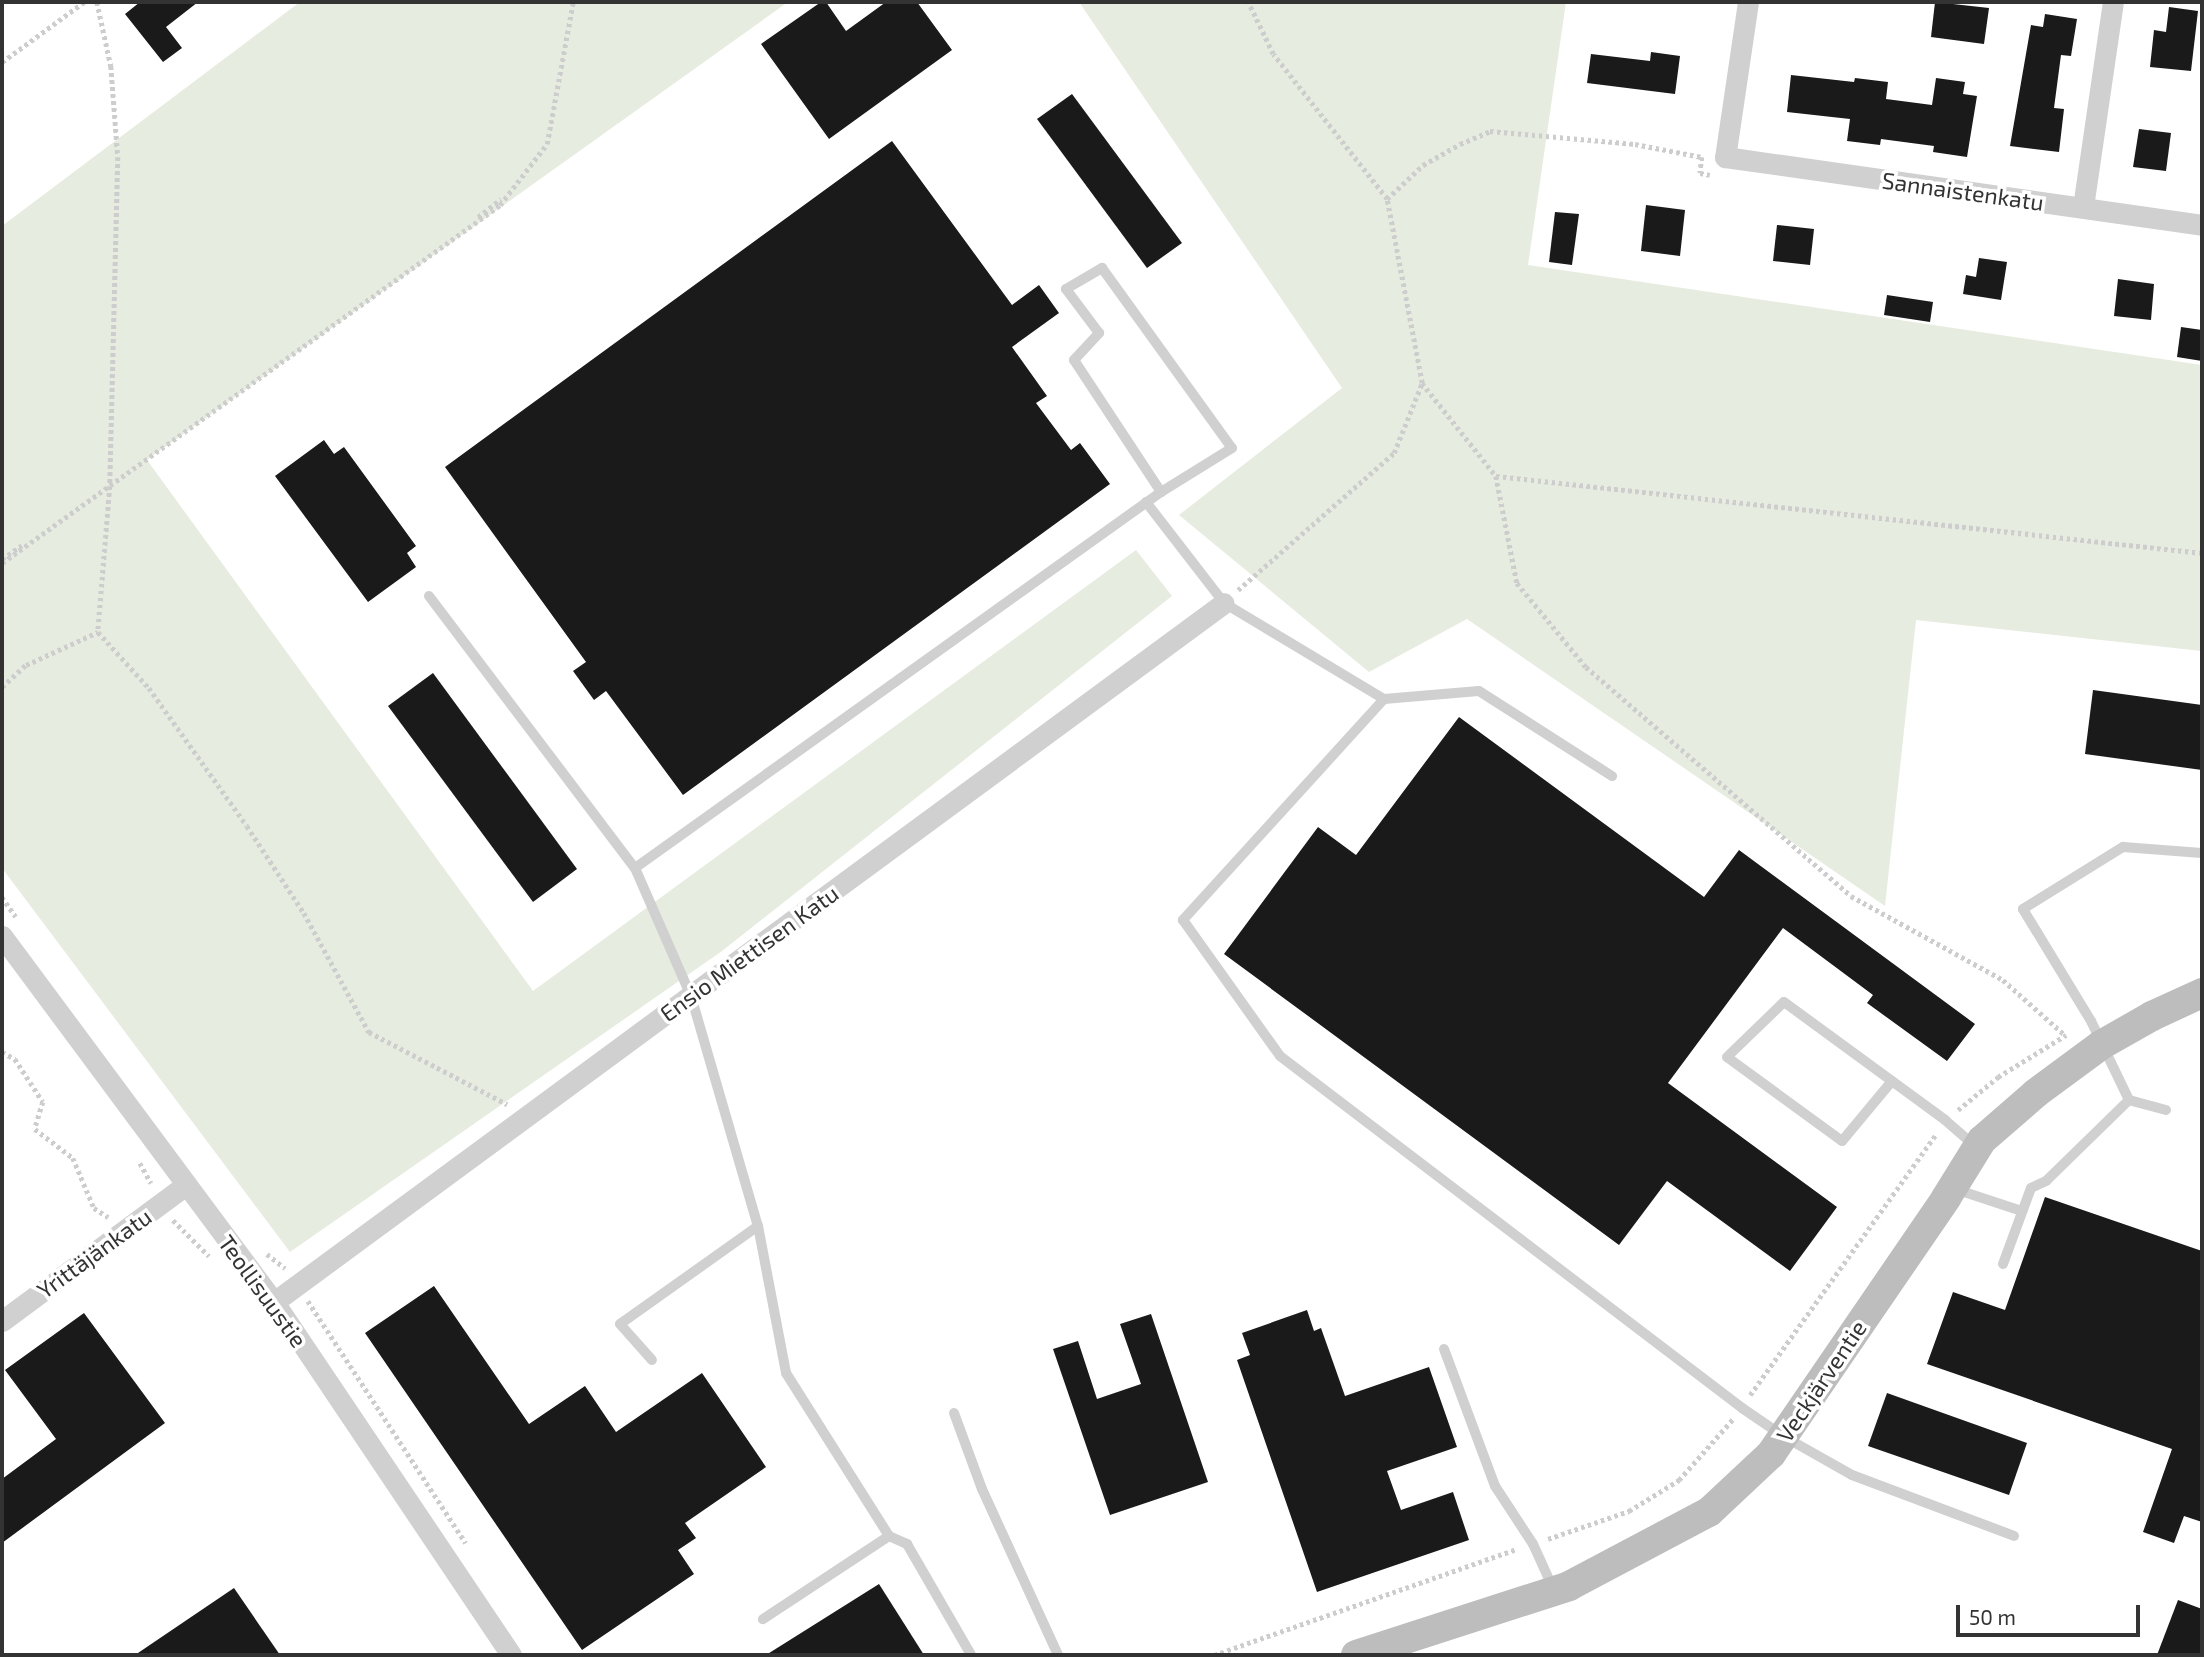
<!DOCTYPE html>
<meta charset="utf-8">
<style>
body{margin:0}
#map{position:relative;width:2204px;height:1657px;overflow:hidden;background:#fff;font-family:"Exo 2",sans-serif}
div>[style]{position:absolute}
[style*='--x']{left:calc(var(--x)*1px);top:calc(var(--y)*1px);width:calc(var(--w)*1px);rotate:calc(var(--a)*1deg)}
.green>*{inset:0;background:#e6ecdf}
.building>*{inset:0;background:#1a1a1a}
.path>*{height:4.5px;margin-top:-2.25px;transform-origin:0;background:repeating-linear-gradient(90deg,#cdcdcd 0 3.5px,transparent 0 7px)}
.service>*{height:10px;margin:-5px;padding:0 5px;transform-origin:5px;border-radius:5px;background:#d0d0d0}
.minor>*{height:21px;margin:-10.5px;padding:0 10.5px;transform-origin:10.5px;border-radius:10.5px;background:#d0d0d0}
.secondary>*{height:30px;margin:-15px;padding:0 15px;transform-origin:15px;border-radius:15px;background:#bdbdbd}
span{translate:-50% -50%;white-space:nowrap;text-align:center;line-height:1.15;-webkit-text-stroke:7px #fff;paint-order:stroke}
.street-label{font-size:23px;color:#333}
.frame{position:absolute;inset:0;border:4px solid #333;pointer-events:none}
.scale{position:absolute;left:1956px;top:1605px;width:184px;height:32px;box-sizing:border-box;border:4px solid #333;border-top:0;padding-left:9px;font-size:21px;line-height:24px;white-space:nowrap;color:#333;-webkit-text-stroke:5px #fff;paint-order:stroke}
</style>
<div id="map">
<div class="green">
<div style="clip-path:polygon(300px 2px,788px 2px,147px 460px,533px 991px,1136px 550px,1172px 596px,722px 951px,290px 1252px,2px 868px,2px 226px)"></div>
<div style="clip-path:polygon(1079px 2px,1566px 2px,1528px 265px,2202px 365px,2202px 651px,1916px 620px,1885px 906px,1467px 619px,1369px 672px,1179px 515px,1342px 388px)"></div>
</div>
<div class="building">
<div style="clip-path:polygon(140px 2px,198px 2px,166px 27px,182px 48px,163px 62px,125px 14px)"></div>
<div style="clip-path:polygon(821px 2px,826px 2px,846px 31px,886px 2px,917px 2px,952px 50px,829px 139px,761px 44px)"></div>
<div style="clip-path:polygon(1935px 2px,1989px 8px,1984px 44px,1931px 37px)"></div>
<div style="clip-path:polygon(2169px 7px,2198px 11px,2191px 71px,2150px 67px,2154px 30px,2166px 32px)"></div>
<div style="clip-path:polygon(2045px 14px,2077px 19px,2071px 56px,2061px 55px,2054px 108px,2064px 109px,2059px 152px,2010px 146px,2031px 25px,2043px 27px)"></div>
<div style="clip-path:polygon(1651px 52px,1680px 56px,1675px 94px,1587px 83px,1591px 54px,1650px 61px)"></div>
<div style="clip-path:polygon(1791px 75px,1854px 82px,1855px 78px,1888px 82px,1886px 99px,1932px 105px,1936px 78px,1965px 82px,1963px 94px,1977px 96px,1967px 157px,1933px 152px,1934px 146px,1881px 139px,1880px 145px,1847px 141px,1850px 119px,1787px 112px)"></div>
<div style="clip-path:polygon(1072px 94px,1182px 243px,1147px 268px,1037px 119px)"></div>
<div style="clip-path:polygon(2139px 129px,2171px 133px,2166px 171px,2133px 167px)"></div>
<div style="clip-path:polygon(892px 141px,1012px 305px,1039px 285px,1059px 313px,1012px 347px,1047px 396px,1036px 403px,1071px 450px,1080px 443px,1110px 484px,683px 795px,606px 691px,594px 700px,573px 671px,586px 662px,445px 467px)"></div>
<div style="clip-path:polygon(1646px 205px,1685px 210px,1680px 256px,1641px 251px)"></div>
<div style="clip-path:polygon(1555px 212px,1579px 214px,1572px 265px,1549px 262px)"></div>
<div style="clip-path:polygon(1777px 225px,1814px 229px,1810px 265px,1773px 261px)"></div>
<div style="clip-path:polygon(1979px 258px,2007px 262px,2001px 300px,1963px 294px,1966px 275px,1976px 277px)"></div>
<div style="clip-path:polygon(2118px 279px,2154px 284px,2151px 320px,2114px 316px)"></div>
<div style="clip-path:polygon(1887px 295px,1933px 302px,1930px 322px,1884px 315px)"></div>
<div style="clip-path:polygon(2181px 327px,2202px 330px,2202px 361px,2177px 357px)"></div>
<div style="clip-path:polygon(324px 440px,334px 454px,344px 447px,416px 546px,407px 553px,416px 567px,368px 602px,275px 476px)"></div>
<div style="clip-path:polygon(433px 673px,577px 869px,533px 902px,388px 706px)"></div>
<div style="clip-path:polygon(2093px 690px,2202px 705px,2202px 770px,2085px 754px)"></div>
<div style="clip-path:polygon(1459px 717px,1704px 897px,1739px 850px,1975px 1024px,1947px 1061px,1867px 1003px,1873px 995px,1783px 928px,1668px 1083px,1837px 1207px,1790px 1271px,1667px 1181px,1619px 1245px,1224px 954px,1318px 827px,1356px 855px)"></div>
<div style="clip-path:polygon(2045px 1197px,2202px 1251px,2202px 1522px,2184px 1516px,2174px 1543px,2143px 1532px,2172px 1449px,1927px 1364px,1953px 1292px,2005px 1310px)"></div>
<div style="clip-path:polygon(434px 1286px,529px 1424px,585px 1386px,616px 1432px,702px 1373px,766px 1467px,685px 1523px,696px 1538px,678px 1550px,694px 1574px,582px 1650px,365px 1333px)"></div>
<div style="clip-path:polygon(1307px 1310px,1314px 1331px,1321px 1328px,1345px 1396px,1429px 1367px,1457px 1447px,1387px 1471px,1401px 1510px,1453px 1492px,1469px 1540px,1317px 1592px,1237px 1360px,1250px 1355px,1242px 1333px)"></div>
<div style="clip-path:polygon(84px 1313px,165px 1423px,2px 1543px,2px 1479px,56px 1439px,5px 1370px)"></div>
<div style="clip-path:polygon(1151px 1314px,1208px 1482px,1110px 1515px,1053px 1349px,1078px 1341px,1097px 1399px,1141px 1384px,1120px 1324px)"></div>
<div style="clip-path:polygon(1887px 1393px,2027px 1443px,2009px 1495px,1868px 1446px)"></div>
<div style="clip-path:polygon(879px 1584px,924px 1655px,766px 1655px)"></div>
<div style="clip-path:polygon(234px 1588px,280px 1655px,135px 1655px)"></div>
<div style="clip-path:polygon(2178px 1600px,2202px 1609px,2202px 1655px,2157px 1655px)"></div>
</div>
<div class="path">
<div style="--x:97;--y:2;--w:66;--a:77.7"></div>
<div style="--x:111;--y:66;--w:91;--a:85.6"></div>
<div style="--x:118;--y:157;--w:329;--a:91.4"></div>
<div style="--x:110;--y:486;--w:146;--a:94.7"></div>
<div style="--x:98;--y:632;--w:76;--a:47.7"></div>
<div style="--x:149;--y:688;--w:169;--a:54.6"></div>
<div style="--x:247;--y:826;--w:104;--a:56.8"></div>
<div style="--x:304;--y:913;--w:136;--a:61.4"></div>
<div style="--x:369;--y:1032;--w:156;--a:27.6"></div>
<div style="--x:2;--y:62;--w:102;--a:-36.2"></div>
<div style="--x:1387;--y:199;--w:50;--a:-43.4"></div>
<div style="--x:1423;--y:165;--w:43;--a:-29.6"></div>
<div style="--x:1460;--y:144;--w:33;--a:-23"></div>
<div style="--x:1490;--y:131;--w:146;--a:5.1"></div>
<div style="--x:1635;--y:144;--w:68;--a:11"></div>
<div style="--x:1702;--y:157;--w:16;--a:97"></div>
<div style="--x:1700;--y:173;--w:10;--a:11"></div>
<div style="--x:478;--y:217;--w:29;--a:-38"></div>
<div style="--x:1422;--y:383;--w:119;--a:51.5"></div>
<div style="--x:1496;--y:476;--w:710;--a:6.22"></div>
<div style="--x:1496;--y:476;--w:109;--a:78.9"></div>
<div style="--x:1517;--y:583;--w:109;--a:50.6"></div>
<div style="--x:1586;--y:667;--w:350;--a:40.8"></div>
<div style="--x:1851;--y:896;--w:174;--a:28.9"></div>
<div style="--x:2003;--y:980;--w:83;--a:41.6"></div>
<div style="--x:2;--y:559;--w:24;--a:-35"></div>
<div style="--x:2;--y:563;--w:613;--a:-35.71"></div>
<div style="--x:500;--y:205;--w:77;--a:-52.4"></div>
<div style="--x:547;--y:144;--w:144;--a:-79.6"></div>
<div style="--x:1238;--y:590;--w:208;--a:-41.3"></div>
<div style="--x:1394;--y:453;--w:75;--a:-68.2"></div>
<div style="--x:1422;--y:383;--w:187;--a:-100.8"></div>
<div style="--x:1387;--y:199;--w:184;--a:-128.2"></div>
<div style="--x:1273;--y:54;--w:58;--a:-115.7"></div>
<div style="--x:2;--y:687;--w:33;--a:-43"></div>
<div style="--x:26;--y:665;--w:79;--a:-24.6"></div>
<div style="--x:2;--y:897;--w:24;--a:55"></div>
<div style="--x:2;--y:1052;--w:15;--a:28"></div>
<div style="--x:15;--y:1059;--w:51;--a:56.9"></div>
<div style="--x:43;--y:1102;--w:28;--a:107"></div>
<div style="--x:35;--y:1129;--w:48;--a:37.3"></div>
<div style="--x:73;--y:1158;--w:54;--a:67.2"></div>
<div style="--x:94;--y:1208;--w:17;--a:33"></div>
<div style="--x:1958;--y:1110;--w:52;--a:-39.5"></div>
<div style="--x:1998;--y:1077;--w:80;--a:-31.7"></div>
<div style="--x:140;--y:1163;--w:23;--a:61"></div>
<div style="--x:173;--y:1220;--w:51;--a:45"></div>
<div style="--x:267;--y:1254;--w:23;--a:38"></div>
<div style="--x:308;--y:1301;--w:289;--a:56.9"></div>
<div style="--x:1750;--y:1395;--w:320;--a:-54.5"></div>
<div style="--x:1548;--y:1539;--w:86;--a:-19.1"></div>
<div style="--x:1629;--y:1511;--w:59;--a:-31.8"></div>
<div style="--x:1679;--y:1480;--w:81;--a:-48.5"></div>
<div style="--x:1214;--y:1655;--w:321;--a:-19.3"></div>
</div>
<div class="service">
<div style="--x:1146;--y:502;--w:128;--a:52.3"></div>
<div style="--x:1224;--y:603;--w:187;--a:31"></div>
<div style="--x:1384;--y:699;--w:95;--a:-4.8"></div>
<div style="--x:1479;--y:691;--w:158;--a:32.6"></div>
<div style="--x:429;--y:596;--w:341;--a:52.9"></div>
<div style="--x:635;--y:868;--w:140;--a:66.4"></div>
<div style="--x:691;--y:996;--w:240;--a:73.8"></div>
<div style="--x:758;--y:1226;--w:169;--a:144.6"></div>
<div style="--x:620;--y:1324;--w:48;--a:48.4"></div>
<div style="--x:1384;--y:699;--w:299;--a:132.3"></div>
<div style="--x:1183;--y:920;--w:167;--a:54.5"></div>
<div style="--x:1280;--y:1056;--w:581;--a:37.3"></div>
<div style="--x:1742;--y:1408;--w:50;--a:34.3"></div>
<div style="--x:1783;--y:1436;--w:79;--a:29.5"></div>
<div style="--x:1852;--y:1475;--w:173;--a:20.6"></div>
<div style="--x:635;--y:868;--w:647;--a:-35.56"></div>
<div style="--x:1161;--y:492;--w:158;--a:-123.4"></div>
<div style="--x:1074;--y:360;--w:37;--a:-47"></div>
<div style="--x:1099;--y:333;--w:55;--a:-126.9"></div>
<div style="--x:1066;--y:289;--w:42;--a:-30.3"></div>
<div style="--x:1102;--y:268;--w:222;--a:54.2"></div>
<div style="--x:1232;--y:448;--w:84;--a:148.2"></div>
<div style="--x:1892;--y:1081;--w:78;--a:129.8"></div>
<div style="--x:1842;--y:1141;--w:142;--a:-143.9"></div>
<div style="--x:1727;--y:1057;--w:79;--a:-44"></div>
<div style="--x:1784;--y:1002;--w:200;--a:36.2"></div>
<div style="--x:1945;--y:1120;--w:40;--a:41"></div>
<div style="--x:2166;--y:1110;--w:38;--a:-165"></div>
<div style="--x:2129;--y:1100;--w:88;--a:-115.7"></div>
<div style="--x:2091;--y:1021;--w:131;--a:-121.3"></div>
<div style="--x:2023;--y:909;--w:118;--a:-31.8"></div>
<div style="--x:2123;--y:847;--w:79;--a:4.3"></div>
<div style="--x:1955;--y:1189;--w:71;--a:18.2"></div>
<div style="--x:758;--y:1226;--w:150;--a:79.2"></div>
<div style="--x:786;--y:1373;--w:193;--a:57.7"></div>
<div style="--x:889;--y:1536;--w:151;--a:146.6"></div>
<div style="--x:2003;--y:1264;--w:81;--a:-69.8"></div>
<div style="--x:2031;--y:1188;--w:17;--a:-25"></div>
<div style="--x:2046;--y:1181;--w:116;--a:-44.3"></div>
<div style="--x:1444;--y:1349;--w:146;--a:69.6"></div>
<div style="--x:1495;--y:1486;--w:69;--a:56.8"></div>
<div style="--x:1533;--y:1544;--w:48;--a:65.6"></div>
<div style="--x:954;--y:1413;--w:81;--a:69.8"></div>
<div style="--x:982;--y:1489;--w:183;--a:65.4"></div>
<div style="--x:889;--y:1536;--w:20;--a:24"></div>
<div style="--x:907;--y:1544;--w:128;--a:60"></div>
</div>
<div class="minor">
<div style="--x:1748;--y:2;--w:157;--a:98.4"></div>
<div style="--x:1725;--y:157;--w:482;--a:8.1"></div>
<div style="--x:2083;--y:207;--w:207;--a:-81.7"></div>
<div style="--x:2;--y:936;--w:456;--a:53.4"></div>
<div style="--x:274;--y:1302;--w:425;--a:56.1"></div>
<div style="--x:274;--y:1302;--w:1179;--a:-36.35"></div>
<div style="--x:2;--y:1321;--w:229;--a:-36.5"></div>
</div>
<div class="secondary">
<div style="--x:1356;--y:1655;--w:224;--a:-17.9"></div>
<div style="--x:1569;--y:1586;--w:158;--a:-27.9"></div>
<div style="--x:1709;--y:1512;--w:85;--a:-43.1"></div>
<div style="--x:1771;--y:1454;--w:310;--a:-55.6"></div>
<div style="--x:1946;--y:1198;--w:68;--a:-58.2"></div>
<div style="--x:1982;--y:1140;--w:72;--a:-41"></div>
<div style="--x:2036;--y:1093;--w:81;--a:-36.4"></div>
<div style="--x:2101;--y:1045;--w:59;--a:-29.6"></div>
<div style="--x:2152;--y:1016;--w:55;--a:-24.7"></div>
</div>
<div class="street-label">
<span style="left:1963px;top:191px;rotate:8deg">Sannaistenkatu</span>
<span style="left:749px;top:953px;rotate:-36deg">Ensio Miettisen Katu</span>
<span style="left:94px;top:1253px;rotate:-36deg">Yrittäjänkatu</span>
<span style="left:263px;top:1291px;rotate:54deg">Teollisuustie</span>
<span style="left:1821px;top:1381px;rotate:-56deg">Veckjärventie</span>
</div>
<div class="frame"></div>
<div class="scale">50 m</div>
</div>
